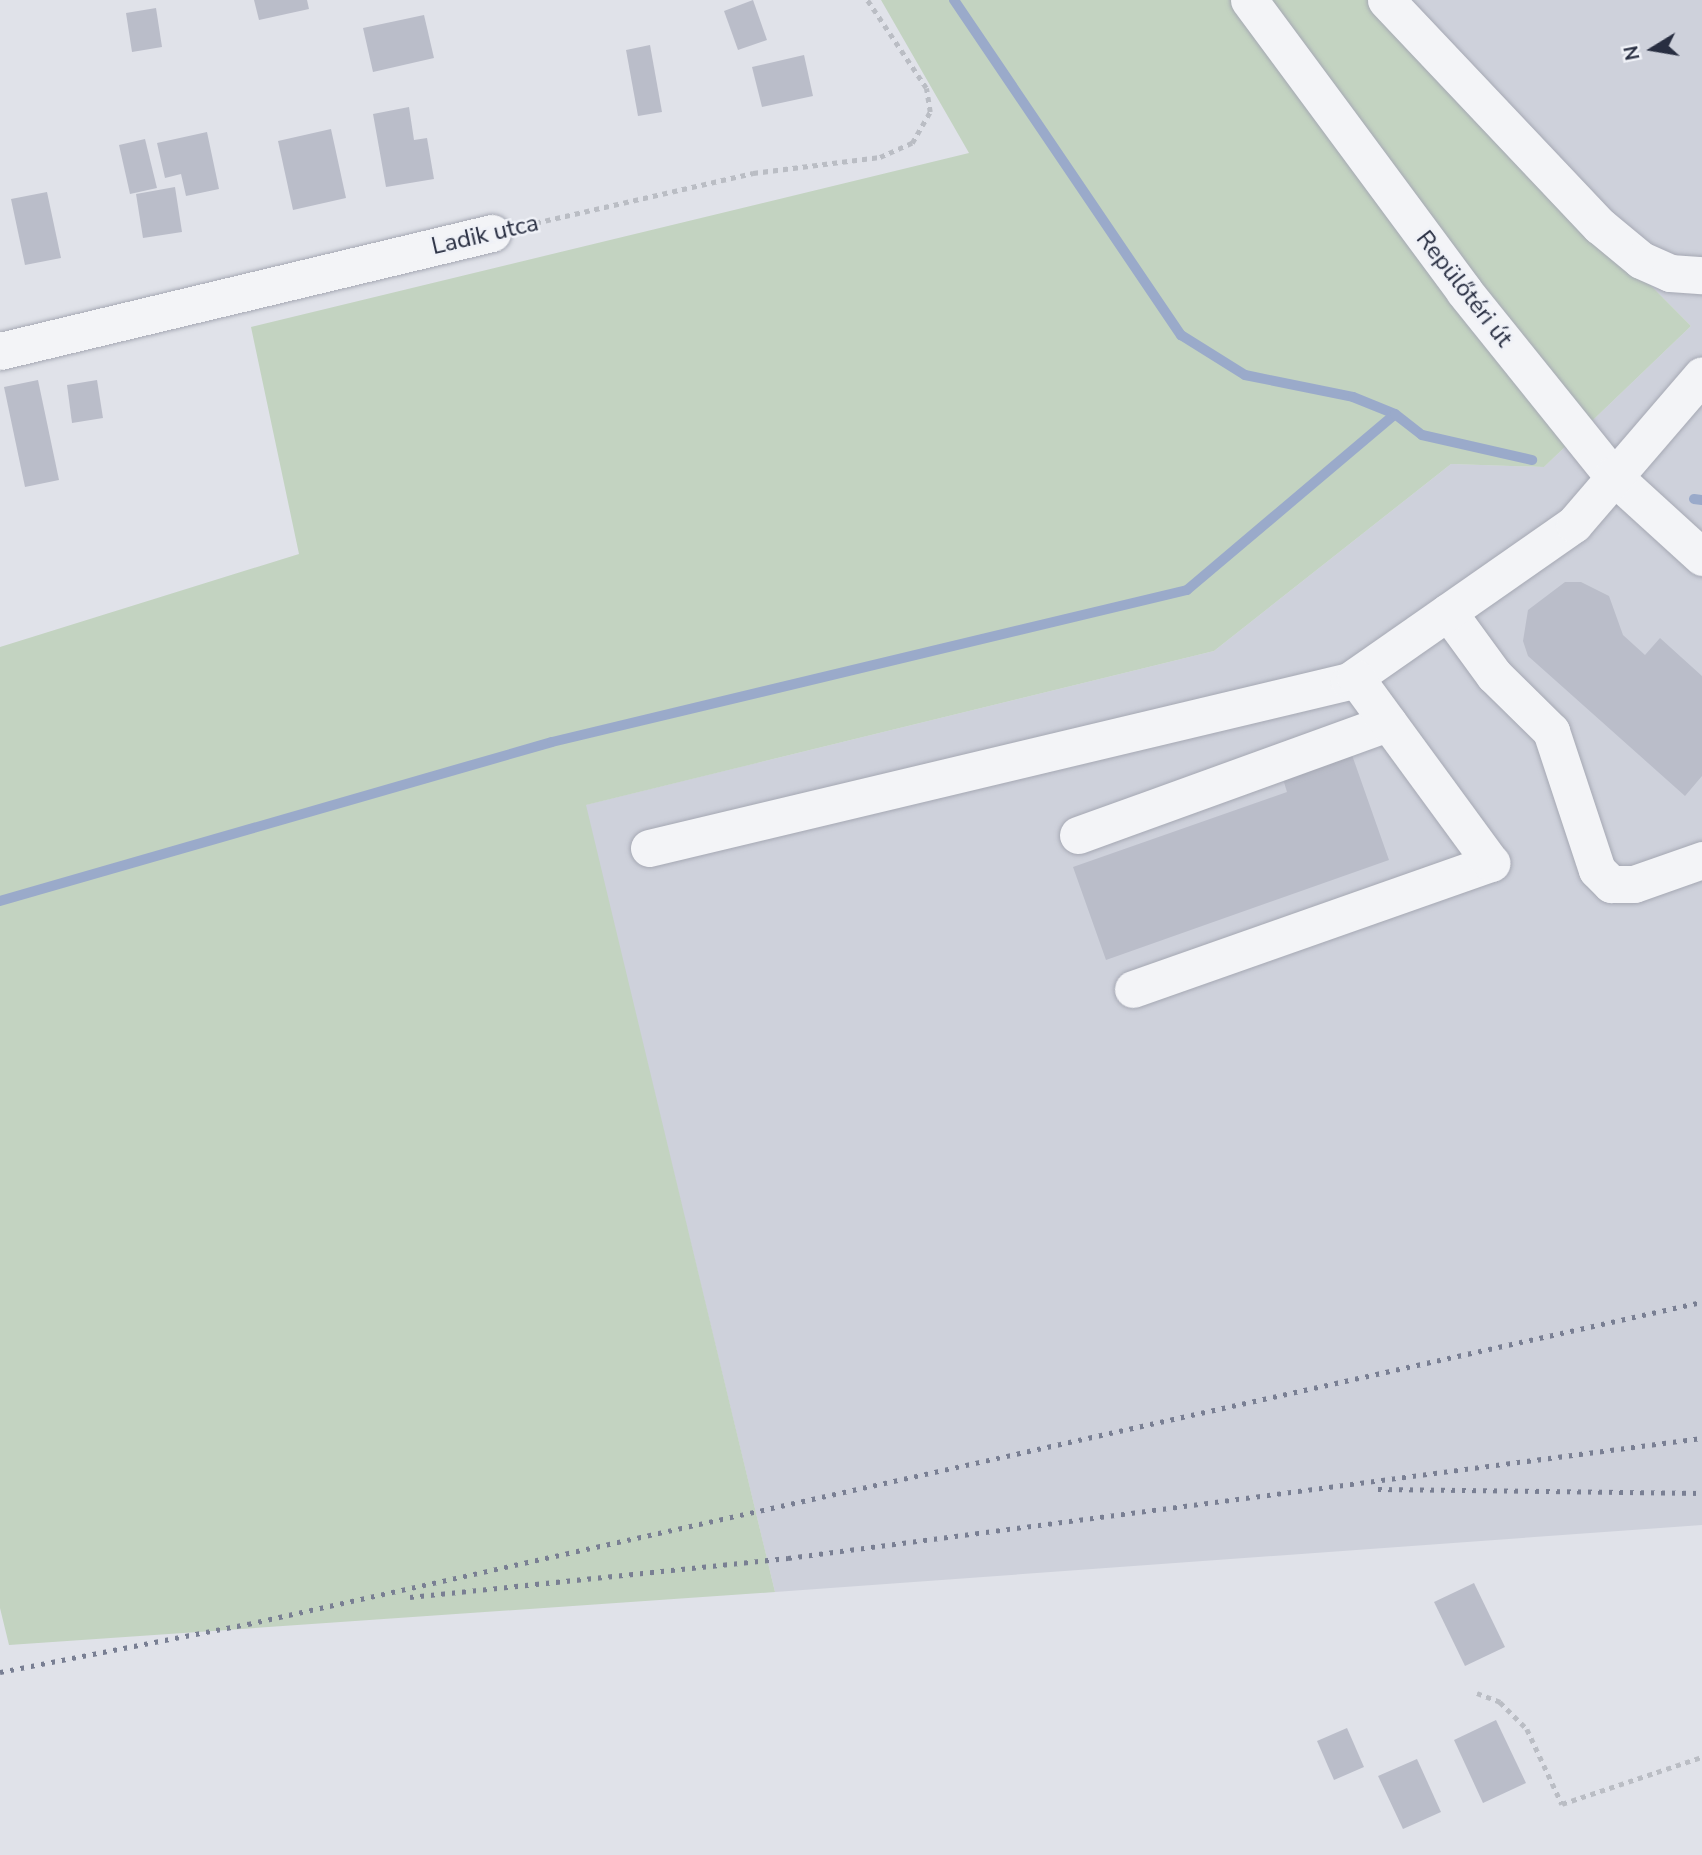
<!DOCTYPE html>
<meta charset="utf-8">
<style>
body{margin:0}
#map{position:relative;width:1702px;height:1855px;overflow:hidden;background:#e0e2e9;font-family:"Nunito Sans",sans-serif}
div>[style]{position:absolute}
[style*='--x']{left:calc(var(--x)*1px);top:calc(var(--y)*1px);width:calc(var(--w)*1px);rotate:calc(var(--a)*1deg)}
.built>*{inset:0;background:#ced1db}
.green>*{inset:0;background:#c3d3c1}
.stream>*{height:10px;margin:-5px;padding:0 5px;transform-origin:5px;border-radius:5px;background:#9aaaca}
.building>*{inset:0;background:#babdc9}
.path>*{height:4.5px;margin-top:-2.25px;transform-origin:0;background:repeating-linear-gradient(90deg,#babdc4 0 5px,transparent 0 10px)}
.roads{filter:drop-shadow(0 0 2px #a5a8b3) drop-shadow(0 0 2px #a5a8b3)}
.minor>*{height:37px;margin:-18.5px;padding:0 18.5px;transform-origin:18.5px;border-radius:18.5px;background:#f3f4f7}
.rail>*{height:5px;margin-top:-2.5px;transform-origin:0;background:repeating-linear-gradient(90deg,#797f93 0 3.5px,transparent 0 10.5px)}
span{translate:-50% -50%;white-space:nowrap;text-align:center;line-height:1.15;-webkit-text-stroke:5px #eff1f7;paint-order:stroke}
.street-label{font-size:24px;color:#282e41}
.north{position:absolute;left:1618px;top:14px;width:70px;height:70px;-webkit-text-stroke:5px #eff1f7;paint-order:stroke;rotate:259deg;font-size:19px;font-weight:700;line-height:28px;text-align:center;color:#282e41}
.north::after{content:'';display:block;margin:auto;width:24px;height:32px;background:#282e41;clip-path:polygon(50% 0,100% 100%,50% 72%,0 100%)}
</style>
<div id="map">
<div class="built">
<div style="clip-path:polygon(1368px 0,1702px 0,1702px 1525px,775px 1592px,585px 805px,1214px 651px,1451px 464px,1544px 467px,1691px 326px)"></div>
</div>
<div class="green">
<div style="clip-path:polygon(881px 0,1368px 0,1691px 326px,1544px 467px,1451px 464px,1214px 651px,586px 805px,775px 1592px,9px 1645px,0 1608px,0 647px,299px 554px,251px 327px,969px 153px)"></div>
</div>
<div class="stream">
<div style="--x:954;--y:0;--w:405;--a:55.9"></div>
<div style="--x:1181;--y:335;--w:75;--a:32"></div>
<div style="--x:1245;--y:375;--w:110;--a:11.5"></div>
<div style="--x:1353;--y:397;--w:45;--a:22"></div>
<div style="--x:1694;--y:499;--w:8;--a:7"></div>
<div style="--x:0;--y:901;--w:574;--a:-16.07"></div>
<div style="--x:552;--y:742;--w:653;--a:-13.46"></div>
<div style="--x:1187;--y:590;--w:272;--a:-40.2"></div>
<div style="--x:1395;--y:414;--w:34;--a:38"></div>
<div style="--x:1422;--y:435;--w:113;--a:12.8"></div>
</div>
<div class="building">
<div style="clip-path:polygon(254px 0,307px 0,309px 9px,259px 20px)"></div>
<div style="clip-path:polygon(753px 0,767px 40px,738px 50px,724px 11px)"></div>
<div style="clip-path:polygon(156px 8px,162px 47px,132px 52px,126px 13px)"></div>
<div style="clip-path:polygon(424px 15px,434px 58px,373px 72px,363px 28px)"></div>
<div style="clip-path:polygon(650px 45px,662px 112px,638px 116px,626px 50px)"></div>
<div style="clip-path:polygon(804px 55px,813px 96px,762px 107px,752px 67px)"></div>
<div style="clip-path:polygon(409px 107px,414px 140px,427px 138px,434px 179px,386px 187px,373px 114px)"></div>
<div style="clip-path:polygon(331px 129px,346px 198px,293px 210px,278px 141px)"></div>
<div style="clip-path:polygon(207px 132px,219px 189px,186px 196px,181px 174px,165px 178px,157px 143px)"></div>
<div style="clip-path:polygon(145px 139px,157px 188px,130px 194px,119px 145px)"></div>
<div style="clip-path:polygon(175px 187px,182px 232px,143px 238px,136px 194px)"></div>
<div style="clip-path:polygon(47px 192px,61px 258px,25px 265px,11px 199px)"></div>
<div style="clip-path:polygon(38px 380px,59px 480px,25px 487px,4px 387px)"></div>
<div style="clip-path:polygon(97px 380px,103px 418px,72px 423px,67px 385px)"></div>
<div style="clip-path:polygon(1565px 582px,1581px 582px,1609px 596px,1623px 635px,1645px 655px,1660px 638px,1702px 676px,1702px 776px,1685px 796px,1528px 656px,1523px 641px,1528px 610px)"></div>
<div style="clip-path:polygon(1352px 755px,1389px 860px,1106px 960px,1073px 867px,1287px 792px,1283px 779px)"></div>
<div style="clip-path:polygon(1474px 1583px,1505px 1647px,1465px 1666px,1434px 1602px)"></div>
<div style="clip-path:polygon(1496px 1720px,1526px 1783px,1483px 1803px,1454px 1740px)"></div>
<div style="clip-path:polygon(1347px 1728px,1364px 1767px,1334px 1780px,1317px 1741px)"></div>
<div style="clip-path:polygon(1417px 1759px,1441px 1812px,1403px 1829px,1378px 1776px)"></div>
</div>
<div class="path">
<div style="--x:526;--y:225;--w:233;--a:-12.9"></div>
<div style="--x:753;--y:173;--w:128;--a:-7.2"></div>
<div style="--x:880;--y:157;--w:35;--a:-24"></div>
<div style="--x:912;--y:143;--w:36;--a:-60"></div>
<div style="--x:930;--y:112;--w:24;--a:-99"></div>
<div style="--x:926;--y:88;--w:106;--a:-123.8"></div>
<div style="--x:1477;--y:1693;--w:25;--a:21"></div>
<div style="--x:1500;--y:1702;--w:38;--a:45"></div>
<div style="--x:1527;--y:1729;--w:83;--a:65"></div>
<div style="--x:1562;--y:1804;--w:148;--a:-18.6"></div>
</div>
<div class="roads">
<div class="minor">
<div style="--x:1249;--y:0;--w:362;--a:53.5"></div>
<div style="--x:1464;--y:291;--w:236;--a:51.2"></div>
<div style="--x:1612;--y:475;--w:122;--a:42.3"></div>
<div style="--x:1386;--y:0;--w:311;--a:46.6"></div>
<div style="--x:1600;--y:226;--w:53;--a:39.7"></div>
<div style="--x:1641;--y:260;--w:32;--a:24"></div>
<div style="--x:1670;--y:273;--w:32;--a:4"></div>
<div style="--x:0;--y:351;--w:506;--a:-13.49"></div>
<div style="--x:1448;--y:612;--w:78;--a:53.9"></div>
<div style="--x:1494;--y:675;--w:80;--a:44.5"></div>
<div style="--x:1551;--y:731;--w:146;--a:71.7"></div>
<div style="--x:1597;--y:870;--w:20;--a:45"></div>
<div style="--x:1611;--y:884;--w:23;--a:0"></div>
<div style="--x:1634;--y:884;--w:72;--a:-19.4"></div>
<div style="--x:1078;--y:835;--w:330;--a:-19.9"></div>
<div style="--x:649;--y:848;--w:720;--a:-13.42"></div>
<div style="--x:1349;--y:681;--w:274;--a:-34.9"></div>
<div style="--x:1574;--y:524;--w:196;--a:-49.3"></div>
<div style="--x:1133;--y:989;--w:380;--a:-19.4"></div>
<div style="--x:1491;--y:863;--w:230;--a:-126.2"></div>
</div>
</div>
<div class="rail">
<div style="--x:1378;--y:1489;--w:324;--a:0.7"></div>
<div style="--x:410;--y:1597;--w:380;--a:-5.9"></div>
<div style="--x:788;--y:1558;--w:922;--a:-7.48"></div>
<div style="--x:0;--y:1672;--w:253;--a:-11"></div>
<div style="--x:248;--y:1624;--w:1489;--a:-12.49"></div>
</div>
<div class="street-label">
<span style="left:485px;top:235px;rotate:-13deg">Ladik utca</span>
<span style="left:1464px;top:289px;rotate:52deg">Repülőtéri út</span>
</div>
<div class="north">N</div>
</div>
